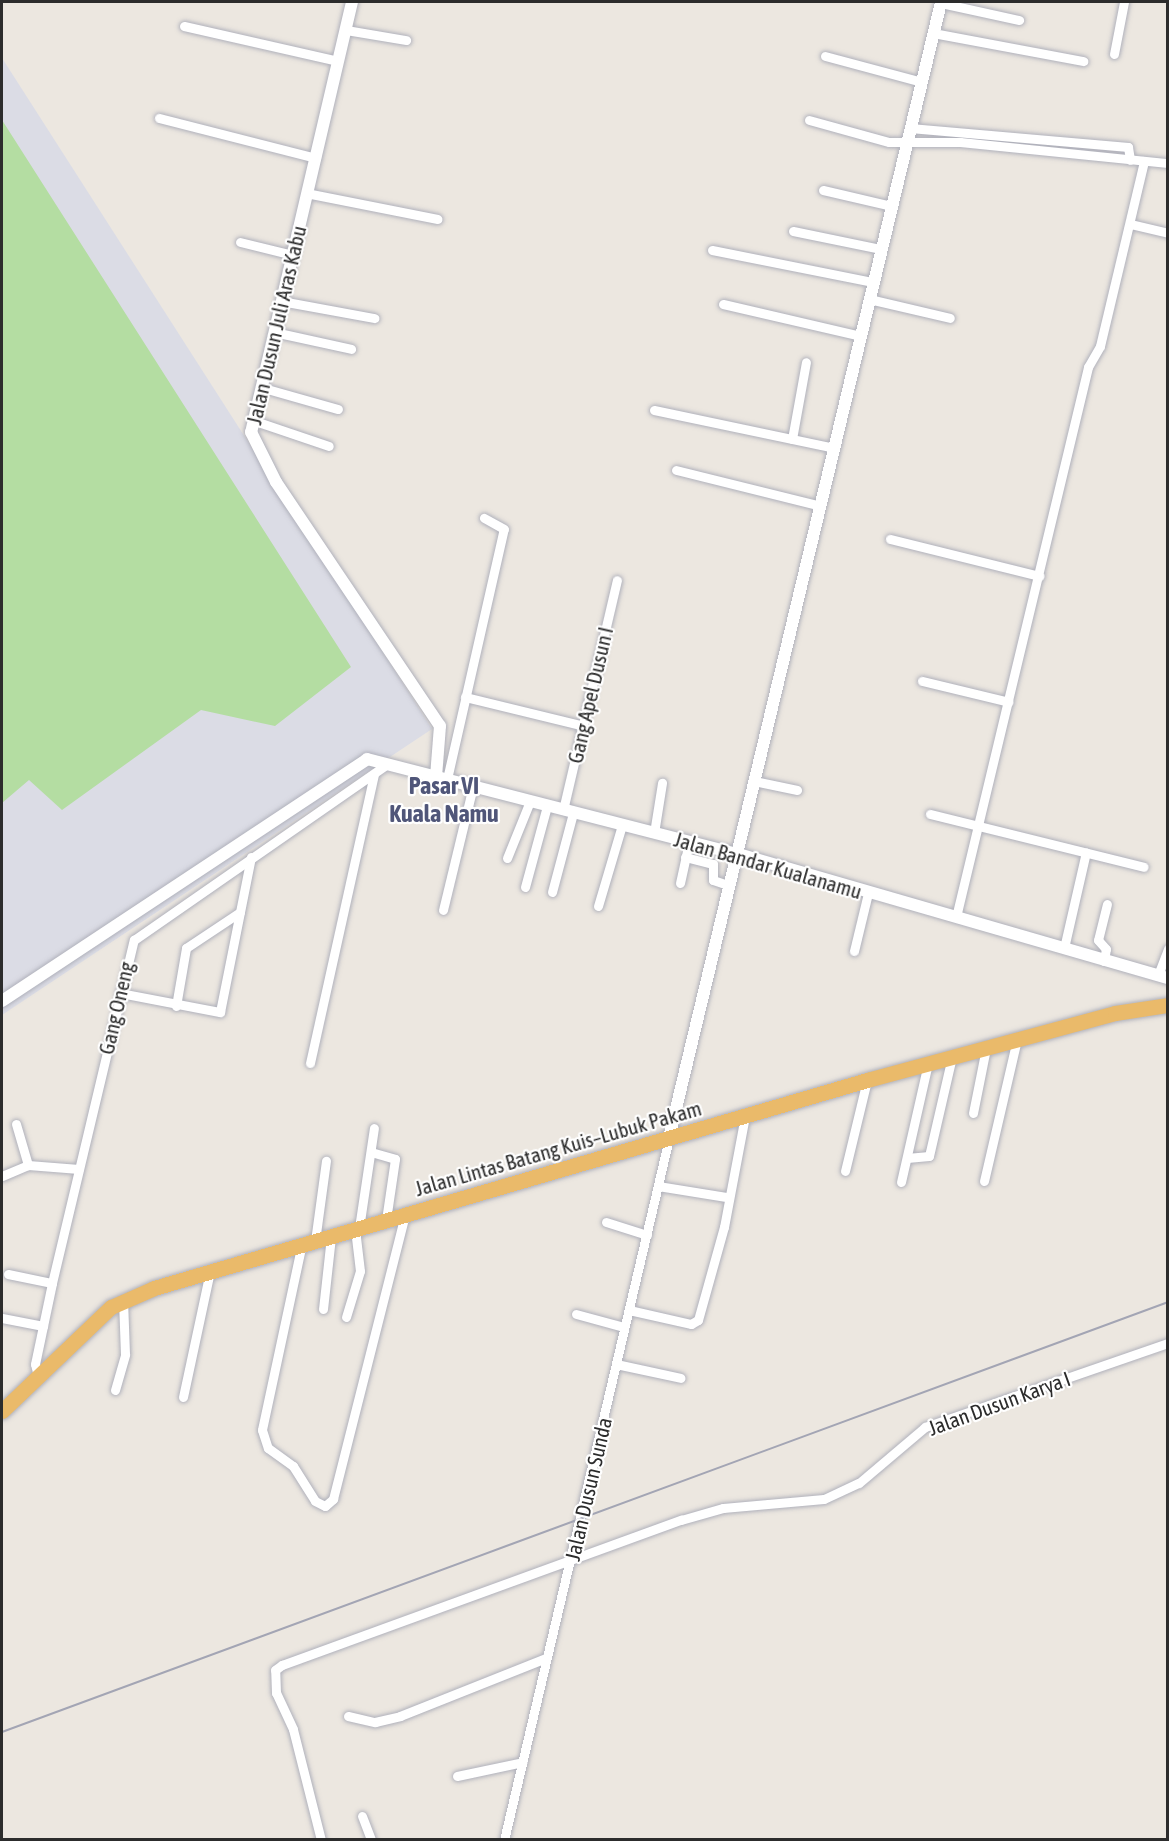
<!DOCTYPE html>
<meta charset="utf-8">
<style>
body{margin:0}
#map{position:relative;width:1169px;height:1841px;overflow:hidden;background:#ece7e0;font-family:"Asap Condensed",sans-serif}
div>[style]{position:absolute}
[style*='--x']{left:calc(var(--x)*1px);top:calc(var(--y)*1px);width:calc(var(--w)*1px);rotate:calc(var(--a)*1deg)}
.airport>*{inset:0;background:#dbdce5}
.green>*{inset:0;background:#b4dda2}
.roads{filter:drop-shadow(0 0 2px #b0b1bb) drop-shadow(0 0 2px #b0b1bb)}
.minor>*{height:9px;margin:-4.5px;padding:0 4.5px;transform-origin:4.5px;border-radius:4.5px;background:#fff}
.tertiary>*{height:12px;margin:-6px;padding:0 6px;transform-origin:6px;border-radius:6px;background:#fff}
.trunk>*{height:15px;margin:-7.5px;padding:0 7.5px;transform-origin:7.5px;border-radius:7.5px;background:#eaba6a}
.rail>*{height:2px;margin:-1px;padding:0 1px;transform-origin:1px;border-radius:1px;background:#a3a5b4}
span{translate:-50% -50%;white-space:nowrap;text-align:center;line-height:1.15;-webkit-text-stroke:4.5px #fff;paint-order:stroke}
.street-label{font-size:21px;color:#2c2c2c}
.quarter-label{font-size:24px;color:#505679;font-weight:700}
.frame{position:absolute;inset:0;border:3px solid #2c2c2c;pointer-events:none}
</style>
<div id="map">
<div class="airport">
<div style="clip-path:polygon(2px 58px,432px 729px,2px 1015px)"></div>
</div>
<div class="green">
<div style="clip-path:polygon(2px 120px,351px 667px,275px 726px,201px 710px,62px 810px,29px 780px,2px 803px)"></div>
</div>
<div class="roads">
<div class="minor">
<div style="--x:941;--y:3;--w:80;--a:12.3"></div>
<div style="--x:184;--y:26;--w:158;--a:12.8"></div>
<div style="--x:346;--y:30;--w:61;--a:9.5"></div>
<div style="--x:933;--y:33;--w:153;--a:10.6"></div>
<div style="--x:1114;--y:54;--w:53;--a:-79.1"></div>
<div style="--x:825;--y:56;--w:100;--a:15"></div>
<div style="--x:159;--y:118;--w:162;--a:14.3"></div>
<div style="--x:809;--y:120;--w:83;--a:15.4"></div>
<div style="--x:889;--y:142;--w:71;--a:0"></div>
<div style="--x:960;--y:142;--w:209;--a:5.8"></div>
<div style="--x:910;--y:128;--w:219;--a:5"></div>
<div style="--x:1128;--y:147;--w:13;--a:81"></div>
<div style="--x:823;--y:190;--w:71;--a:13.1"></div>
<div style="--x:306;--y:193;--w:134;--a:11.2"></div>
<div style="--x:1130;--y:224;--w:39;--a:13"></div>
<div style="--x:793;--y:231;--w:90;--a:11.6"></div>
<div style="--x:240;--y:242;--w:55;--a:13.8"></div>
<div style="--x:712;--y:250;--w:163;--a:11.3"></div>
<div style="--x:869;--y:299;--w:83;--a:13.2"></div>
<div style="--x:281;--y:301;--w:95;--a:10.4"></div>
<div style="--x:723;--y:304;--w:141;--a:13.1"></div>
<div style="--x:274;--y:332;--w:79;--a:12.4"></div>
<div style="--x:260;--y:387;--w:81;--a:15.8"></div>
<div style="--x:654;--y:410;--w:184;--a:11.9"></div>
<div style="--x:252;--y:420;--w:81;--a:18.7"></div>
<div style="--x:792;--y:439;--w:78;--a:-79.7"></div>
<div style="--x:676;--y:470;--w:149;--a:13.9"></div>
<div style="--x:890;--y:539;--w:154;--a:13.9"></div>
<div style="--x:922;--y:681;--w:89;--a:13.6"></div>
<div style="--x:465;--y:697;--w:122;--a:13.7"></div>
<div style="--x:447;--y:779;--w:256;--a:-77.2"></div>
<div style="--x:504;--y:529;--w:23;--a:-151"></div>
<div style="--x:754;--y:781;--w:44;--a:11.8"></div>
<div style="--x:563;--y:810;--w:236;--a:-76.8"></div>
<div style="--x:930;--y:814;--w:220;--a:13.9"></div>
<div style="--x:654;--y:833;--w:51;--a:-80.9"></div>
<div style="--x:685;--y:857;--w:29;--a:14"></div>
<div style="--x:713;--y:864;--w:16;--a:90"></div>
<div style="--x:713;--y:880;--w:18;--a:19"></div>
<div style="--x:507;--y:858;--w:61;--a:-68"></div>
<div style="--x:680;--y:883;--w:42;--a:-77.6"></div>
<div style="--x:525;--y:887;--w:84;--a:-74.8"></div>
<div style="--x:552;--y:892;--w:82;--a:-75.1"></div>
<div style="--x:598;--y:906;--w:84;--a:-73.5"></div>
<div style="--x:443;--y:910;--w:128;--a:-76.4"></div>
<div style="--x:956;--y:917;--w:566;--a:-76.5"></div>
<div style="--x:1088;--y:367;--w:24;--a:-60"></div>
<div style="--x:1100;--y:346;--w:190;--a:-76.6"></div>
<div style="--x:1064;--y:948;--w:98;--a:-77.1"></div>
<div style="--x:854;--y:951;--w:60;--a:-76.4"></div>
<div style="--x:1104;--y:961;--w:12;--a:-81"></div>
<div style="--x:1106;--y:949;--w:12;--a:-132"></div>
<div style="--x:1098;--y:940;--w:37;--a:-76"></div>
<div style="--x:1158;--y:975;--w:28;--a:-69"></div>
<div style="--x:120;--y:993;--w:102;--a:10.8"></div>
<div style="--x:220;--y:1012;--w:158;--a:-78.7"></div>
<div style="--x:176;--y:1006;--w:59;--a:-80.2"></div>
<div style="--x:186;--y:948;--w:65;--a:-33.7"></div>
<div style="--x:310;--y:1063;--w:296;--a:-77.5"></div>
<div style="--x:973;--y:1113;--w:66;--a:-78.7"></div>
<div style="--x:16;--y:1124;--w:43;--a:73.7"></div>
<div style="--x:371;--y:1152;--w:25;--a:16"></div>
<div style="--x:395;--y:1159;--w:62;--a:98.4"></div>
<div style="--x:907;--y:1158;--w:22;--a:-5"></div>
<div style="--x:929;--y:1156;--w:103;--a:-77"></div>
<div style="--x:845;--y:1171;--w:94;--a:-76.4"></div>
<div style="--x:2;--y:1176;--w:28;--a:-23"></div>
<div style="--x:28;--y:1165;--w:51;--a:4.5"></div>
<div style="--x:984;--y:1181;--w:146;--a:-76.9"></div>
<div style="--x:901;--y:1182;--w:122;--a:-77.2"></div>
<div style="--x:658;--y:1186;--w:69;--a:9.2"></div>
<div style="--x:606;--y:1222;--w:43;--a:17.6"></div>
<div style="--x:359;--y:1228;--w:101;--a:-81.5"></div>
<div style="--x:315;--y:1241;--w:81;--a:-82.2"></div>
<div style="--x:302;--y:1243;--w:191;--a:102.1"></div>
<div style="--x:262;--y:1430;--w:19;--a:72"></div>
<div style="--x:268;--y:1448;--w:31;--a:36"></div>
<div style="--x:293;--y:1466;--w:41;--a:57.8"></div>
<div style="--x:315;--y:1501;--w:11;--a:27"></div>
<div style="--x:325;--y:1506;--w:11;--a:-41"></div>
<div style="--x:333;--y:1499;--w:294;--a:-75.8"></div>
<div style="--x:8;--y:1274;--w:45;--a:11.6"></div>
<div style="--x:323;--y:1309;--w:73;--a:-83.7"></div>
<div style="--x:629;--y:1310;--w:64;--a:12.7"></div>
<div style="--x:691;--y:1324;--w:8;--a:-30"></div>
<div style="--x:698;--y:1320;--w:97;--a:-74.4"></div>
<div style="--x:724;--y:1227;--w:113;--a:-79.3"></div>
<div style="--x:576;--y:1314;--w:50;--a:15.2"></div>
<div style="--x:346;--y:1317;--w:48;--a:-73.1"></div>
<div style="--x:360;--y:1271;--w:42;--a:-96.8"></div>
<div style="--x:2;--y:1318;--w:42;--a:11"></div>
<div style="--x:616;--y:1364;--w:66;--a:12.2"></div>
<div style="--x:38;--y:1376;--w:12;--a:-104"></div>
<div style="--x:35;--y:1364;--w:83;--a:-78.1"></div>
<div style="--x:52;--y:1283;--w:353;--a:-76.6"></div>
<div style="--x:134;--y:940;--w:308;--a:-34.8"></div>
<div style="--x:115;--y:1390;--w:37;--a:-74"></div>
<div style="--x:125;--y:1354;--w:54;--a:-92.1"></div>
<div style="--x:183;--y:1397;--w:129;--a:-77.9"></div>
<div style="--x:348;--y:1716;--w:28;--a:13"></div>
<div style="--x:375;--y:1722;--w:26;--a:-13"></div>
<div style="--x:400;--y:1716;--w:157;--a:-21.7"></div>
<div style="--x:457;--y:1776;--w:67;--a:-12"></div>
<div style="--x:362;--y:1816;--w:26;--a:69"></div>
<div style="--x:321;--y:1840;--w:114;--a:-104.2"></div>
<div style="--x:293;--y:1729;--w:40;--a:-115"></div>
<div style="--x:276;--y:1693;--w:23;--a:-92"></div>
<div style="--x:275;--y:1670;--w:9;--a:-36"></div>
<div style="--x:282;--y:1665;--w:425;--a:-20"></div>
<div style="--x:681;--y:1520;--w:44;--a:-15.9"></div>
<div style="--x:723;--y:1508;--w:101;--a:-5.1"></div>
<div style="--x:824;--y:1499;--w:38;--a:-25"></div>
<div style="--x:859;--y:1483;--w:87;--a:-40.3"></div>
<div style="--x:925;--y:1427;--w:257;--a:-19.1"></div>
<div style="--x:504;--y:1840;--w:721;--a:-76.77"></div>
</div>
<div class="tertiary">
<div style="--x:352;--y:2;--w:442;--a:103.2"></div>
<div style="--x:251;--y:432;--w:56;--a:63.4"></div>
<div style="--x:276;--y:482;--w:294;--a:56.1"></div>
<div style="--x:440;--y:726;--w:51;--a:94.5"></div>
<div style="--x:2;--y:1001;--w:438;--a:-33.5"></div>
<div style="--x:367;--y:759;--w:383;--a:14.4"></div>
<div style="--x:738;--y:854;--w:448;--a:16.1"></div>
<div style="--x:669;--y:1138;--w:1168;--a:-76.53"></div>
</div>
<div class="trunk">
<div style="--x:2;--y:1411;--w:151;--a:-43.7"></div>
<div style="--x:111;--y:1307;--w:47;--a:-23.8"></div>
<div style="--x:154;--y:1288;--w:743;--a:-16.26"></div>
<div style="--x:867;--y:1080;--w:257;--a:-15.1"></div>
<div style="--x:1115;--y:1013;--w:54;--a:-8.6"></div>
</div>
</div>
<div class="rail">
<div style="--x:2;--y:1732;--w:1243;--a:-20.24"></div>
</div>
<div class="street-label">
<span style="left:276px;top:325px;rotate:-77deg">Jalan Dusun Juli Aras Kabu</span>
<span style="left:590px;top:695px;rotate:-77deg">Gang Apel Dusun I</span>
<span style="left:768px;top:865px;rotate:16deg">Jalan Bandar Kualanamu</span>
<span style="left:116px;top:1008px;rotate:-77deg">Gang Oneng</span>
<span style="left:558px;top:1148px;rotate:-16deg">Jalan Lintas Batang Kuis–Lubuk Pakam</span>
<span style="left:999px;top:1403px;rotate:-20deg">Jalan Dusun Karya I</span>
<span style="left:588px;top:1489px;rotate:-77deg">Jalan Dusun Sunda</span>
</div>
<div class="quarter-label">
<span style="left:444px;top:800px">Pasar VI<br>Kuala Namu</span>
</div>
<div class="frame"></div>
</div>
